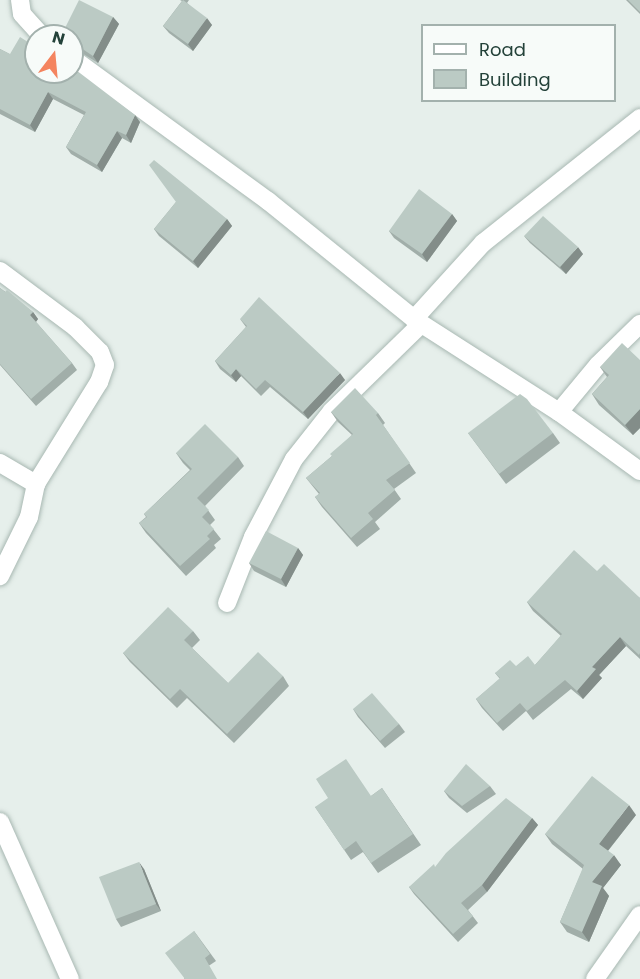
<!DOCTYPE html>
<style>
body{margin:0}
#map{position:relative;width:640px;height:979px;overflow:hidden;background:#e6efeb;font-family:Poppins,sans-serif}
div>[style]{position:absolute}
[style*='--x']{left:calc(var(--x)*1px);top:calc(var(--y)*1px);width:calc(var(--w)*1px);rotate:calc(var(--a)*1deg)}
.roads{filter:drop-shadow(0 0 2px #a8b8b2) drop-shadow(0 0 2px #a8b8b2)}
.minor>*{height:18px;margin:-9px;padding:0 9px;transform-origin:9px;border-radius:9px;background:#fff}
.wall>*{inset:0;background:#a1aea9}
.shaded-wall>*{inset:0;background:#838d89}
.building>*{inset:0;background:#bbcac4}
span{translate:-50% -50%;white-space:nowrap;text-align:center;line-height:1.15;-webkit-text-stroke:6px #f7fbf9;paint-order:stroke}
.legend{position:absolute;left:421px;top:24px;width:195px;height:78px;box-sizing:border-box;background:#f7fbf9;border:2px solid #a3b1ad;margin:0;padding:8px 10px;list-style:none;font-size:18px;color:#24423a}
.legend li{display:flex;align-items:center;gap:12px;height:30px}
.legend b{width:30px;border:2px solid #a3b1ad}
.north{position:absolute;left:24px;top:24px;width:60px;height:60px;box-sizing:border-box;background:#f7fbf9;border:2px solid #a3b1ad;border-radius:50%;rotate:16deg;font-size:16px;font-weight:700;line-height:24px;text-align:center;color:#24423a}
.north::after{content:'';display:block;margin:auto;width:21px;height:27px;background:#f4845f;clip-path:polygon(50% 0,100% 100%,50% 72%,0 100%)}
</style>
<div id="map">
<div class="roads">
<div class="minor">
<div style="--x:20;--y:0;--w:14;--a:82"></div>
<div style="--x:22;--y:14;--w:30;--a:48"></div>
<div style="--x:72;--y:58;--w:243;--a:36.1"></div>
<div style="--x:268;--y:201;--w:188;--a:38.9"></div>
<div style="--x:414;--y:319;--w:172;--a:32.7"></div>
<div style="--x:559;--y:412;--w:100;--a:36.1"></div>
<div style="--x:0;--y:271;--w:94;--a:36.7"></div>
<div style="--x:75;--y:327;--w:35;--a:45"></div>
<div style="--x:100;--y:352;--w:14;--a:69"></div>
<div style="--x:105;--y:365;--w:18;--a:109"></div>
<div style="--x:99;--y:382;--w:120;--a:121.7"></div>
<div style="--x:36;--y:484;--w:34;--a:102"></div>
<div style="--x:29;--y:517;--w:66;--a:116.2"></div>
<div style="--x:414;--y:319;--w:103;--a:-47.8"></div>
<div style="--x:483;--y:243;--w:201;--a:-38.5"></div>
<div style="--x:559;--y:412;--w:61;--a:-50.3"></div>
<div style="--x:598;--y:365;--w:59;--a:-44.3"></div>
<div style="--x:0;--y:463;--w:42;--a:30.3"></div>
<div style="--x:227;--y:603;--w:71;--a:-68.5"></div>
<div style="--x:253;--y:537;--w:88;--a:-62.3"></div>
<div style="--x:294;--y:459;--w:61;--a:-51.6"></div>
<div style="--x:332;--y:411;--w:124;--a:-44.3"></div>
<div style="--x:0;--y:822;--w:172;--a:66"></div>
<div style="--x:595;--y:979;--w:78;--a:-54.9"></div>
</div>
</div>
<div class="wall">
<div style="clip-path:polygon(180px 0,189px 0,187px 3px,212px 25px,193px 51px,169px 33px,163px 26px,182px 1px)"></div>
<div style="clip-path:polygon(626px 0,640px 0,640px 14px)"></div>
<div style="clip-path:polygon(113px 17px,119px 24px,98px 63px,72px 47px,72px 36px)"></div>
<div style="clip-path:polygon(0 49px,140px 122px,131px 143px,122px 138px,102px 172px,71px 154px,66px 147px,84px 115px,53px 99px,35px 132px,0 114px)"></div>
<div style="clip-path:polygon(176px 202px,227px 219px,232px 226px,198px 268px,159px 236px,154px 229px)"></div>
<div style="clip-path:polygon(452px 214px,457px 221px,427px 262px,394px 238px,389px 231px)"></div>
<div style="clip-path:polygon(524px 236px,583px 254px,566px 274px,530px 243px)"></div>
<div style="clip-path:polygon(0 288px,33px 312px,38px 319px,36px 322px,72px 363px,77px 370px,36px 406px,0 365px)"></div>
<div style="clip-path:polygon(240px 319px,345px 380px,308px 419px,270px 387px,261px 396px,241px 376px,236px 382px,220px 369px,215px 361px,246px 327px)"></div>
<div style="clip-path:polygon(640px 360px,640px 428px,633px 435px,599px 405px,592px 394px,607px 377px,600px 367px)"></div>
<div style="clip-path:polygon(331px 412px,378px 413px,385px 423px,383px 425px,416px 473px,394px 489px,401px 499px,375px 522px,380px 529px,357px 547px,322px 507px,315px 497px,319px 494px,306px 478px,332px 456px,352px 435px,338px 422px)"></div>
<div style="clip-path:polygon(468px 433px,553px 433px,560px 443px,506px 484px)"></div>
<div style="clip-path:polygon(176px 453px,238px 457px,244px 466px,205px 506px,215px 520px,210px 525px,221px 539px,214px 545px,216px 548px,186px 576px,146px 533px,139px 523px,146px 517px,144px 514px,190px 470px,183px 463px)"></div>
<div style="clip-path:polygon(298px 548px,303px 555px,286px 587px,254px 571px,249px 563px)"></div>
<div style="clip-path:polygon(597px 571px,640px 598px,640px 659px,626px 646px,599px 675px,602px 678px,583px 699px,571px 689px,533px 720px,526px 711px,503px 731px,482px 708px,476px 699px,500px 679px,495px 673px,516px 666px,535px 665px,561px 636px,533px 611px,527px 602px)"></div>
<div style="clip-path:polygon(193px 631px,200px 640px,192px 648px,228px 683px,283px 676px,289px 686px,234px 743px,187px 698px,177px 708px,130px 662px,123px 653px)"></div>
<div style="clip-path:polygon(353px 709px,399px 724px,405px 732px,385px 748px,358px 717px)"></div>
<div style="clip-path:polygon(490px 786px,496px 794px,467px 813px,449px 798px,444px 791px)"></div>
<div style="clip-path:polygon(382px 788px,421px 845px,378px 873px,363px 852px,351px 860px,315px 807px,371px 796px)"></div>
<div style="clip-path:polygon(636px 815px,608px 851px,621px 865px,603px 888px,609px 896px,589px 942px,567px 932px,560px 922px,583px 869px,552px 844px,545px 834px)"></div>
<div style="clip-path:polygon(532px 818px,538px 825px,487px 892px,468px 910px,478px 923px,458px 942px,414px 894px,409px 887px)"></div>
<div style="clip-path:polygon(144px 869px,161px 911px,121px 927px,116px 919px)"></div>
<div style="clip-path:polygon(194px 931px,216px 961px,210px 965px,184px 979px)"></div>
</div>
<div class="shaded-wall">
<div style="clip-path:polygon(113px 17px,119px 24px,98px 63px,93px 56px)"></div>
<div style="clip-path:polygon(207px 18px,212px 25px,193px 51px,188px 44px)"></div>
<div style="clip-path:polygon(48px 92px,53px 99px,35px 132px,30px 125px)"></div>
<div style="clip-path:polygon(135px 115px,140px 122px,131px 143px,126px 135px)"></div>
<div style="clip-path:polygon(117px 131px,122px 138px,102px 172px,97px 165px)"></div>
<div style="clip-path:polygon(452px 214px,457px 221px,427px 262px,422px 254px)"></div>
<div style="clip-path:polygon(227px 219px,232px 226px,198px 268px,193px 261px)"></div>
<div style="clip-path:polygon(578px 247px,583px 254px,566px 274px,560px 267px)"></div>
<div style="clip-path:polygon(33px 312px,38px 319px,35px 323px,30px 315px)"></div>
<div style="clip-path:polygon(236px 369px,241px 376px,236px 382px,231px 375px)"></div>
<div style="clip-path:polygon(340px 373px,345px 380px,308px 419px,303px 412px)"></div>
<div style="clip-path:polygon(640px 409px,640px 428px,633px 435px,625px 425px)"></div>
<div style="clip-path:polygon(298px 548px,303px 555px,286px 587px,281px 579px)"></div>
<div style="clip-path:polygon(620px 637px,626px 646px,599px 675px,602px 678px,583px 699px,577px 691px,592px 667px)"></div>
<div style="clip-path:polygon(629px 805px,636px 815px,606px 853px,599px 844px)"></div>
<div style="clip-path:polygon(532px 818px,538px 825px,487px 892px,482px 885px)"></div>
<div style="clip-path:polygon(614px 855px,621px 865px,603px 888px,609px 896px,589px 942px,582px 932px,592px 882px)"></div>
<div style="clip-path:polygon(139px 862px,144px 869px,161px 911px,156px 904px)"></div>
</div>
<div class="building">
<div style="clip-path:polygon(79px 0,113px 17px,93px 56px,72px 42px,72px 36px,61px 36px)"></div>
<div style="clip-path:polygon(183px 0,207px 18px,188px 44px,163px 26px)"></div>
<div style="clip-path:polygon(628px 0,640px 0,640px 12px)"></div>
<div style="clip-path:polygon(20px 37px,36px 47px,36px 72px,72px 72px,72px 67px,135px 115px,126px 135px,117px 131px,97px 165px,66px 147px,86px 112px,48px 92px,30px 125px,0 109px,0 49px,10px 54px)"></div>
<div style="clip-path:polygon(154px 160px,227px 219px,193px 261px,154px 229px,176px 202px,149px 165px)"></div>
<div style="clip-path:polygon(419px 189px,452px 214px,422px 254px,389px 231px)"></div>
<div style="clip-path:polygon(543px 216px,578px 247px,560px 267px,524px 236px)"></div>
<div style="clip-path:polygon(0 288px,5px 292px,7px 290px,33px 312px,30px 315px,72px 363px,31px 399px,0 364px)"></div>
<div style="clip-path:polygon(259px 297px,340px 373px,303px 412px,265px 380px,256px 389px,236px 369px,231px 375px,215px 361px,247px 326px,240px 319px)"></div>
<div style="clip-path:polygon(622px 343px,640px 360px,640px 409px,625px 425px,592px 394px,609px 375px,600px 367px)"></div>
<div style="clip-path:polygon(355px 388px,378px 413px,376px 415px,410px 463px,386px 480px,395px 490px,368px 513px,373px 519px,351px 538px,315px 497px,320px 493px,306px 478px,332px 456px,330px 454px,353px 434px,331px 412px)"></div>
<div style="clip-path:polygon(520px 394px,527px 399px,553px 433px,499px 474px,468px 433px)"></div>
<div style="clip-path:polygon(205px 424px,238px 457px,197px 498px,209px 510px,202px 517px,214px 529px,207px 536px,210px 539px,180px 566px,139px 523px,147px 517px,144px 514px,192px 469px,176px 453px)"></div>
<div style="clip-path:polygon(266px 531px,298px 548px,281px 579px,249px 563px)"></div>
<div style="clip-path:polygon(574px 550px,597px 571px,604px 564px,640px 598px,640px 653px,639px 655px,620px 637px,592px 667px,596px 669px,577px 691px,565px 680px,527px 711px,520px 703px,497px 723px,476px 699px,500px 678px,495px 673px,510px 660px,516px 666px,528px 656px,535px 665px,562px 634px,527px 602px)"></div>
<div style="clip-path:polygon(168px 607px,193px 631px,184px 640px,228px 683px,258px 652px,283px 676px,227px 734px,180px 689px,170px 699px,123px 653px)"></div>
<div style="clip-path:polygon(372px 693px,399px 724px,380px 741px,353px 709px)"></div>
<div style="clip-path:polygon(346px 759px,371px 796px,382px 788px,413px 834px,371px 863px,356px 841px,344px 850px,315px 807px,328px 798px,316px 779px)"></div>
<div style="clip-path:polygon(466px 764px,490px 786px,462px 806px,444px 791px)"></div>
<div style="clip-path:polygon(592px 776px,629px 805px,599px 844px,614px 855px,592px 882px,602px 886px,582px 932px,560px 922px,584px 865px,545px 834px)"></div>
<div style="clip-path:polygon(506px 798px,532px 818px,482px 885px,461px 903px,473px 916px,453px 934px,409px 887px,434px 864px,435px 867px,446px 853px)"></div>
<div style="clip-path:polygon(139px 862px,156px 904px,116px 919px,99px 877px)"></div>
<div style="clip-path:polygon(194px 931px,210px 954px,205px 958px,217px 979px,185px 979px,165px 953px)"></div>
</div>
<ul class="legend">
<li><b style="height:8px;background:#fff"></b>Road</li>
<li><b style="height:16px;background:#bbcac4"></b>Building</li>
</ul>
<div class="north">N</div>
</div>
